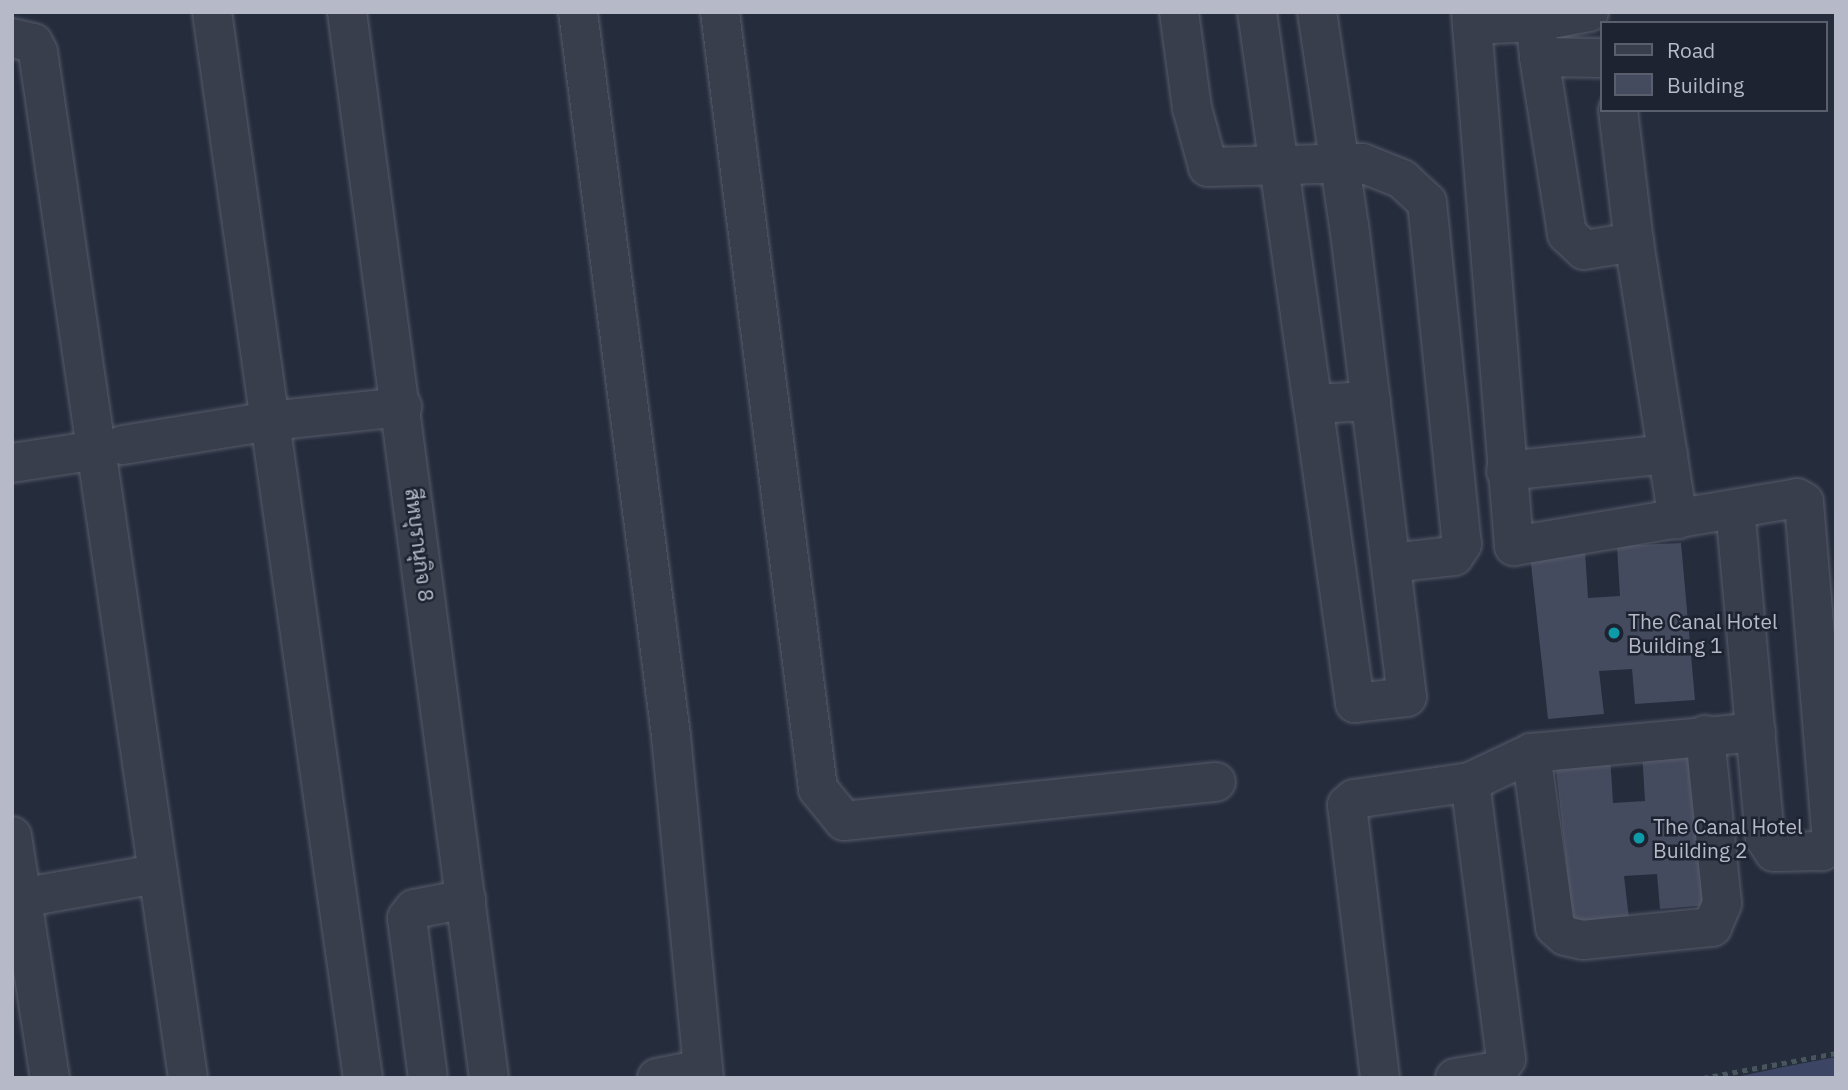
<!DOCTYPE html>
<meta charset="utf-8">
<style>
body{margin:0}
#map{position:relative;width:1848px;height:1090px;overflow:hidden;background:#252c3c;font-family:"IBM Plex Sans",Sarabun,sans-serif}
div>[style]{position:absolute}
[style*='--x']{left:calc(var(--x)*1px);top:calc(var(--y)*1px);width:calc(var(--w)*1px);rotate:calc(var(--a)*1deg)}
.water>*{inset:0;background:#3c4664}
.building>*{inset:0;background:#454b5e}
.path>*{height:4.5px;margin-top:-2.25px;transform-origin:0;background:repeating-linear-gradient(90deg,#47565c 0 5px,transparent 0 10px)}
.roads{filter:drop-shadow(0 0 2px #575c6a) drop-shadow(0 0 2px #575c6a)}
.minor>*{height:38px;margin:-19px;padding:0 19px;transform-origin:19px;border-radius:19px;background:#393e4c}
.dots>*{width:19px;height:19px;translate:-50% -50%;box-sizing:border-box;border:4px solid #1e2331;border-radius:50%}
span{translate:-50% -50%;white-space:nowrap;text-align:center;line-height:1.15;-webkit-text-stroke:5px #1e2331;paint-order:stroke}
.street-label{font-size:21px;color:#b5b9c8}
.poi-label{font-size:21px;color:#b5b9c8}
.left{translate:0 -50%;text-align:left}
.frame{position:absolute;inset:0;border:14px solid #b5b9c8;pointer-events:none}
.legend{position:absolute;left:1600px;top:21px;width:228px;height:91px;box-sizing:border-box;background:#1e2331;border:2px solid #5a5f6d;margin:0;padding:9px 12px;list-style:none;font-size:21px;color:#b5b9c8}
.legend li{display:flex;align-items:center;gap:14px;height:35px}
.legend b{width:35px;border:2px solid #5a5f6d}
</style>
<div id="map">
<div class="water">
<div style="clip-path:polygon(1836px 1057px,1836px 1078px,1731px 1078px,1783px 1067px)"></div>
</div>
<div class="building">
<div style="clip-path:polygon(1681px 543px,1695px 700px,1635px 704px,1632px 669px,1599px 671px,1604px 714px,1548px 719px,1530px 555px,1585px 551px,1588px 598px,1620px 596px,1617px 546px)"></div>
<div style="clip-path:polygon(1706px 748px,1720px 904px,1660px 909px,1657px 874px,1624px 876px,1629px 919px,1573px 924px,1555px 760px,1610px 755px,1613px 803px,1645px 801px,1642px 751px)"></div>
</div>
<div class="path">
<div style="--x:1703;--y:1078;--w:135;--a:-10.6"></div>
</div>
<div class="roads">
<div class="minor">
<div style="--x:212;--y:12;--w:1077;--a:81.94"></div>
<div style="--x:347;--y:12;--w:1075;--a:82.41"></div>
<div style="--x:578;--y:12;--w:730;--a:82.68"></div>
<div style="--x:671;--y:736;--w:344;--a:84.5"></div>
<div style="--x:720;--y:12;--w:783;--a:82.81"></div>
<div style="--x:818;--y:789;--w:41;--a:50.9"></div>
<div style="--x:844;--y:821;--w:374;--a:-6"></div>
<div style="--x:1179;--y:12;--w:97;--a:82.3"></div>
<div style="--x:1192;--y:108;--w:61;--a:74.8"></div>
<div style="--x:1208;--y:167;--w:154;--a:-1.5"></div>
<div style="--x:1362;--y:163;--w:43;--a:21.8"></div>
<div style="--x:1402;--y:179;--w:34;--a:43"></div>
<div style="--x:1427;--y:202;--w:344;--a:84.2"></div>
<div style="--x:1462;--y:544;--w:14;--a:124"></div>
<div style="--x:1454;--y:556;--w:63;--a:173.7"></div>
<div style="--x:1257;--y:12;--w:396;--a:81.9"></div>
<div style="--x:1313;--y:404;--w:58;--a:-3"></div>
<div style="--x:1471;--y:12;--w:536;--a:85.4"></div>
<div style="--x:1514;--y:546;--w:287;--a:-9.6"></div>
<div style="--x:1797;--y:498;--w:8;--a:30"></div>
<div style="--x:1804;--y:502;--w:338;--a:85.3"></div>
<div style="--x:1832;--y:839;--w:16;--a:130"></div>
<div style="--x:1822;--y:851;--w:48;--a:178.8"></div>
<div style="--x:1774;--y:852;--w:17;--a:-123"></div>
<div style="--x:1765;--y:838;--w:330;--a:-95.2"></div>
<div style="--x:1589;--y:12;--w:55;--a:169.5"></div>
<div style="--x:1535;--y:22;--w:35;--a:83"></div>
<div style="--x:1539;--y:57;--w:62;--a:0.9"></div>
<div style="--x:1472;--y:25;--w:63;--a:-2.7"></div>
<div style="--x:1535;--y:22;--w:10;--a:-90"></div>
<div style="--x:12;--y:38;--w:22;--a:13"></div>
<div style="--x:33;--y:43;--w:10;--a:61"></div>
<div style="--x:38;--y:52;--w:1037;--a:81.68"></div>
<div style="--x:1539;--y:57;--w:179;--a:81"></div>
<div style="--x:1567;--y:234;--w:23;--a:43"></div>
<div style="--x:1584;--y:250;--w:51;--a:-9.1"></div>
<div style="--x:1618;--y:110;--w:133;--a:83.1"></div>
<div style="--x:1634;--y:242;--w:281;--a:81"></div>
<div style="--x:1313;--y:404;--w:302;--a:82"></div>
<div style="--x:1355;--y:703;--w:52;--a:-6.6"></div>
<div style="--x:1407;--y:697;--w:475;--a:-97"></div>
<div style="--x:1349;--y:226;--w:216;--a:-98.5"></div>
<div style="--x:123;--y:445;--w:149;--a:-9.3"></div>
<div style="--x:270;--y:421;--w:133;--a:-6.1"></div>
<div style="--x:12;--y:463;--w:86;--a:-8.7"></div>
<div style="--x:1506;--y:471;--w:163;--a:-6"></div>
<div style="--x:1531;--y:753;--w:176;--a:82.1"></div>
<div style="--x:1555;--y:927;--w:13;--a:42"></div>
<div style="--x:1565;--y:936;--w:18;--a:13"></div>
<div style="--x:1583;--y:940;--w:130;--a:-5.8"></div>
<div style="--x:1712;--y:927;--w:26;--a:-67"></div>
<div style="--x:1722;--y:903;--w:169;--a:-95.8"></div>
<div style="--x:12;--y:836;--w:245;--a:81.1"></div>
<div style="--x:21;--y:898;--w:137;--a:-10.1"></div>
<div style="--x:428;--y:1078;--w:161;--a:-97.5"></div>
<div style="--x:407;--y:918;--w:11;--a:-52"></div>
<div style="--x:414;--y:909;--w:53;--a:-10.9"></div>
<div style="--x:657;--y:1078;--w:47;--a:-11.1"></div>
<div style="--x:1380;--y:1078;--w:275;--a:-96.9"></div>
<div style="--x:1347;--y:805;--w:9;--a:-41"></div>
<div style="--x:1354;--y:799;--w:117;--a:-8.3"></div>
<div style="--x:1470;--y:782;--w:68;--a:-25.4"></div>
<div style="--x:1531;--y:753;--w:226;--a:-5.3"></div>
<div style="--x:1455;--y:1078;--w:43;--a:-9.5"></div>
<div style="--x:1497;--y:1071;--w:15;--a:-53"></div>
<div style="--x:1506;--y:1059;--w:279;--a:-97.4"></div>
</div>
</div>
<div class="dots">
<div style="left:1614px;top:633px;background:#0f9aa8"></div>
<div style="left:1639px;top:838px;background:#0f9aa8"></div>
</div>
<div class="street-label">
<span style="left:420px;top:545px;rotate:83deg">สีหบุรานุกิจ 8</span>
</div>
<div class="poi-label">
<span class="left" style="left:1628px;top:633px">The Canal Hotel<br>Building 1</span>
<span class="left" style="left:1653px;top:838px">The Canal Hotel<br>Building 2</span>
</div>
<div class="frame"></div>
<ul class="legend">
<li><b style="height:9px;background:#393e4c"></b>Road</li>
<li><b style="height:19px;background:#454b5e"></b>Building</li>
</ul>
</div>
